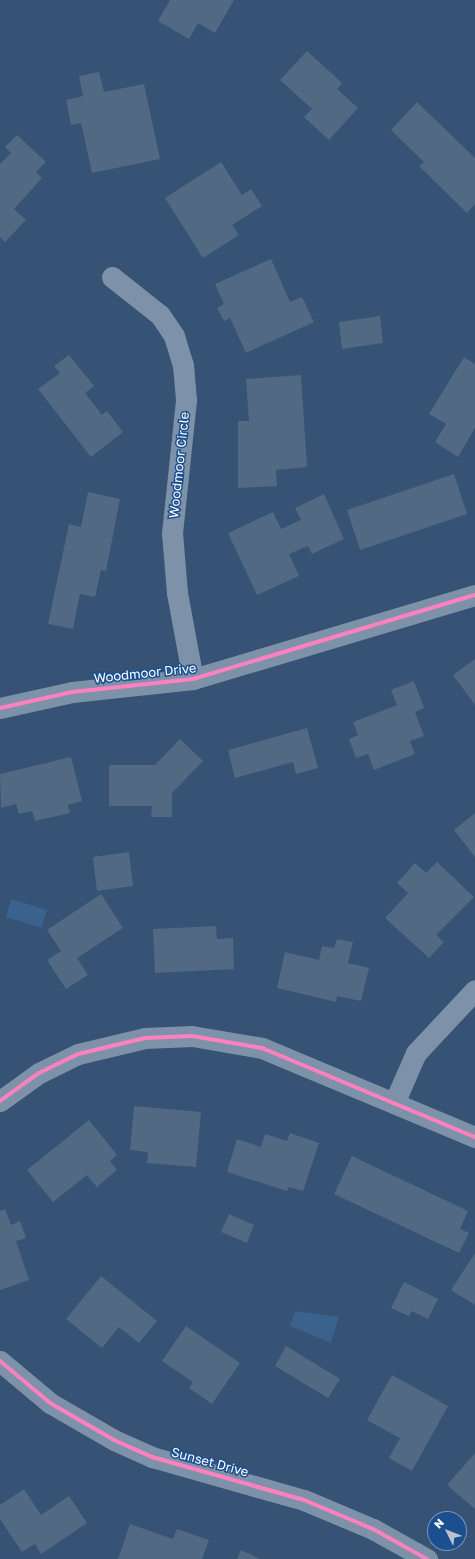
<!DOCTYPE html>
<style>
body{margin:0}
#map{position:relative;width:475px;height:1559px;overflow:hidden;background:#365274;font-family:"Golos Text",sans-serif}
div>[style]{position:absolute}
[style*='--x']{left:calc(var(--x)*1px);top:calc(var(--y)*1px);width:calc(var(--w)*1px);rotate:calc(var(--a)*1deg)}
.water>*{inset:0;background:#3b618d}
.building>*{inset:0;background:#526984}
.street>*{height:21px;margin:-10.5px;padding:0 10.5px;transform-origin:10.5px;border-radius:10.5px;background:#7d92a8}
.cycleway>*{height:4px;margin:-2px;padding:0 2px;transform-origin:2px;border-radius:2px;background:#ff80c0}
span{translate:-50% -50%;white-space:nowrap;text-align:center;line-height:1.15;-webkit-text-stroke:3px #1b4f8f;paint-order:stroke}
.street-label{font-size:13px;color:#fff}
.north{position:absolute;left:427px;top:1511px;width:40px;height:40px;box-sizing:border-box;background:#1b4f8f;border:1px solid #7695bc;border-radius:50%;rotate:313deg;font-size:11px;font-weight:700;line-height:16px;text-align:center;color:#fff}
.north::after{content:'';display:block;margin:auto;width:14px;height:18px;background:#b9c2ce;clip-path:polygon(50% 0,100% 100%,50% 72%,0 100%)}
</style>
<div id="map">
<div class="water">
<div style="clip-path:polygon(11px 899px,47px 910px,41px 928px,6px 917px)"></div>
<div style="clip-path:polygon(295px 1311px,339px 1317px,331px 1343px,290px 1326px)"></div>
</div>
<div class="building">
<div style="clip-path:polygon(170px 0,234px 0,215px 33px,198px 23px,189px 39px,158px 21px)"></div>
<div style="clip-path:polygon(307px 51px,342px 83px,337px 89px,358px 108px,329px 140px,304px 117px,312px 109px,280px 80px)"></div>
<div style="clip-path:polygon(99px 72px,104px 92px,144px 84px,160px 159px,92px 173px,81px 123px,71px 125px,66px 100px,83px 96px,79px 76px)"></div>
<div style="clip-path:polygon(417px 102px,475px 158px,475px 204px,467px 213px,419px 166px,424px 162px,391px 130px)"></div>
<div style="clip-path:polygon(17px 135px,46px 162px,36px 172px,42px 178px,14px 209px,26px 220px,5px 242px,0 237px,0 164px,11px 153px,5px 147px)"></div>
<div style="clip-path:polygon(221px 162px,242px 195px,251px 189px,262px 206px,232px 225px,239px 235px,203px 258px,165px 198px)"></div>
<div style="clip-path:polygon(271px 259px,290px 302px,302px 297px,314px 322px,246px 353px,230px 318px,224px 321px,217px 308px,224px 304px,215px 284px)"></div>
<div style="clip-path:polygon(380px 316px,383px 343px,342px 349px,339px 322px)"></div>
<div style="clip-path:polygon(69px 355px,94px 386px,85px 393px,102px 415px,107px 411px,123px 432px,91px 457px,38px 389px,60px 373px,54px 366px)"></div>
<div style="clip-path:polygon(464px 357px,475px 364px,475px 428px,458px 457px,435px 442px,446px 424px,429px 414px)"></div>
<div style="clip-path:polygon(301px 375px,307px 467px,276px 470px,277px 486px,238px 488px,238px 421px,249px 421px,246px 379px)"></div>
<div style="clip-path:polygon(454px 474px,467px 514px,360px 550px,347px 510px)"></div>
<div style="clip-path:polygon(88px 492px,120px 499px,106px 571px,101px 570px,95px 597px,80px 594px,73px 629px,48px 624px,69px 524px,81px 527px)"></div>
<div style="clip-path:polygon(324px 494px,344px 539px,312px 554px,308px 546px,289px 554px,299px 576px,257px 595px,228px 533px,273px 512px,281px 529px,301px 520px,295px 508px)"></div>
<div style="clip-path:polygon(475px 659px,475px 705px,453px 675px)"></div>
<div style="clip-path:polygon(414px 681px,424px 708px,415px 712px,424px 736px,410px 741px,415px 754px,374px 770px,368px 754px,356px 758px,349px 739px,358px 735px,353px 722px,397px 705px,391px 690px)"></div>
<div style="clip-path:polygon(307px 728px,318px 768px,296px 774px,293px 762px,235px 778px,228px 750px)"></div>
<div style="clip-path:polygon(180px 739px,203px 761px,172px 793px,172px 817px,151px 817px,152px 806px,109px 806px,109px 765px,155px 765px)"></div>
<div style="clip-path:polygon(71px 757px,82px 801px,68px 805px,70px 813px,35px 821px,32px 811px,19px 814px,16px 804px,1px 808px,0 774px)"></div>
<div style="clip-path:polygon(475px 813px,475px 857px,454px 830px)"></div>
<div style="clip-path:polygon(129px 852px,133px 886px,97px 891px,93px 857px)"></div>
<div style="clip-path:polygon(437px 862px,474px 897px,436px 935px,444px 942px,429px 958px,385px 918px,408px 893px,397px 883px,415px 863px,426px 873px)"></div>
<div style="clip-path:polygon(101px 894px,123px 928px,77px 958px,88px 975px,66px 989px,47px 960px,61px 951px,47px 930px)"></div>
<div style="clip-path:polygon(216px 926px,217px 939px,233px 938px,234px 969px,155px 973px,153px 929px)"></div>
<div style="clip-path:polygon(337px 939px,353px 942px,348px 963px,369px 968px,361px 1001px,337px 996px,336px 1002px,277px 988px,285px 952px,319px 960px,322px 946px,334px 948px)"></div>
<div style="clip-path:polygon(134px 1106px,201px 1112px,196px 1167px,147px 1163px,148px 1152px,130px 1150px)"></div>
<div style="clip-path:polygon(89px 1120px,117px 1155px,110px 1161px,117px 1170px,97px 1187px,87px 1175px,53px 1202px,27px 1170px)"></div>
<div style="clip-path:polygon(290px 1133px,319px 1143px,303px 1191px,289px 1187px,287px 1191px,227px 1172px,237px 1139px,261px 1147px,265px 1134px,287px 1141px)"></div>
<div style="clip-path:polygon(352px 1156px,468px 1211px,460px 1229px,469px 1233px,459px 1253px,334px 1194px)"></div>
<div style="clip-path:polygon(5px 1209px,11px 1225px,20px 1221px,26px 1238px,16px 1241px,29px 1280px,0 1290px,0 1211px)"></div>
<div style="clip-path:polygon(229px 1214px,254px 1225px,247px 1243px,221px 1232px)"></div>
<div style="clip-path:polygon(475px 1253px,475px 1305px,451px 1290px)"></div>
<div style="clip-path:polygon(101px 1276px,157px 1321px,139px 1343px,119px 1327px,102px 1348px,66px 1319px)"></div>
<div style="clip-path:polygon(404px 1282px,438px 1299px,428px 1319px,412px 1311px,409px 1316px,391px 1308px)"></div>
<div style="clip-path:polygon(186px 1326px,240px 1363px,212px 1404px,189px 1388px,193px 1382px,162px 1361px)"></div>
<div style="clip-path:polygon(286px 1346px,340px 1379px,328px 1398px,275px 1366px)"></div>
<div style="clip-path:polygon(392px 1375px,448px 1406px,412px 1471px,389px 1458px,400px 1438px,367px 1420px)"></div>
<div style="clip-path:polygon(475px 1453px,475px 1509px,447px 1485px)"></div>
<div style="clip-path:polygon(24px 1489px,41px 1515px,69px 1496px,87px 1523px,41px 1554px,35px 1544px,22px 1552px,0 1519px,0 1505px)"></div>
<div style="clip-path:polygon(130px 1524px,173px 1539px,177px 1529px,209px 1540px,202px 1559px,118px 1559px)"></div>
<div style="clip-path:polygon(241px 1550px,260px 1559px,237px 1559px)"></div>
</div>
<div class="street">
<div style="--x:112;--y:277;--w:61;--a:38.4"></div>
<div style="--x:160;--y:315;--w:25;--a:56"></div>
<div style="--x:174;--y:336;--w:30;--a:73"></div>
<div style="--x:183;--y:365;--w:35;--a:85"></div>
<div style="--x:186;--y:400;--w:134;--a:96"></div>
<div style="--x:172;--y:533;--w:60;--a:85.2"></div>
<div style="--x:177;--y:593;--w:87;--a:79.5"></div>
<div style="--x:0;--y:708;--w:74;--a:-12.5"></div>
<div style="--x:72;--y:692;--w:122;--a:-6.1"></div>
<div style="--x:193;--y:679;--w:294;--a:-16.6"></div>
<div style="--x:0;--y:1101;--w:48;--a:-35.7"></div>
<div style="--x:39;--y:1073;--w:43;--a:-26"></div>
<div style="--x:78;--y:1054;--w:69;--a:-13.4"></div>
<div style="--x:145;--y:1038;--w:47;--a:-2.4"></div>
<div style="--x:192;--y:1036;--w:71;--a:9.7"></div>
<div style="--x:262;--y:1048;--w:231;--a:22.7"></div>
<div style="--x:394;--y:1103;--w:55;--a:-66.3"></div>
<div style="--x:416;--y:1053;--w:86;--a:-46.9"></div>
<div style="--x:0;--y:1361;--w:65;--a:40"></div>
<div style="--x:50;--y:1403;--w:74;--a:30"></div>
<div style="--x:114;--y:1440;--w:42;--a:24.1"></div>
<div style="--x:152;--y:1457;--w:158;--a:15.8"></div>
<div style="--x:304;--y:1500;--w:75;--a:22.8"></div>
<div style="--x:373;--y:1529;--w:62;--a:29.1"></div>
</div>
<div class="cycleway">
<div style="--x:0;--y:708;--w:74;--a:-12.5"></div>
<div style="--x:72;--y:692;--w:122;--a:-6.1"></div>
<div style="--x:193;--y:679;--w:294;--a:-16.6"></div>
<div style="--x:0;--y:1101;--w:48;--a:-35.7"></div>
<div style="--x:39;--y:1073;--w:43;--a:-26"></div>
<div style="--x:78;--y:1054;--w:69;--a:-13.4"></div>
<div style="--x:145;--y:1038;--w:47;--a:-2.4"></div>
<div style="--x:192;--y:1036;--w:71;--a:9.7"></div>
<div style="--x:262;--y:1048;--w:231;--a:22.7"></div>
<div style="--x:0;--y:1361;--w:65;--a:40"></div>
<div style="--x:50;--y:1403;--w:74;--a:30"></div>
<div style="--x:114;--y:1440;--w:42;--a:24.1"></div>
<div style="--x:152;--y:1457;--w:158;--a:15.8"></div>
<div style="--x:304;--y:1500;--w:75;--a:22.8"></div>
<div style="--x:373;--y:1529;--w:62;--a:29.1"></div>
</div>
<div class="street-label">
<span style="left:179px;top:465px;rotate:-84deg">Woodmoor Circle</span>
<span style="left:145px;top:673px;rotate:-6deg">Woodmoor Drive</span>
<span style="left:210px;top:1462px;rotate:15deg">Sunset Drive</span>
</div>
<div class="north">N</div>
</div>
